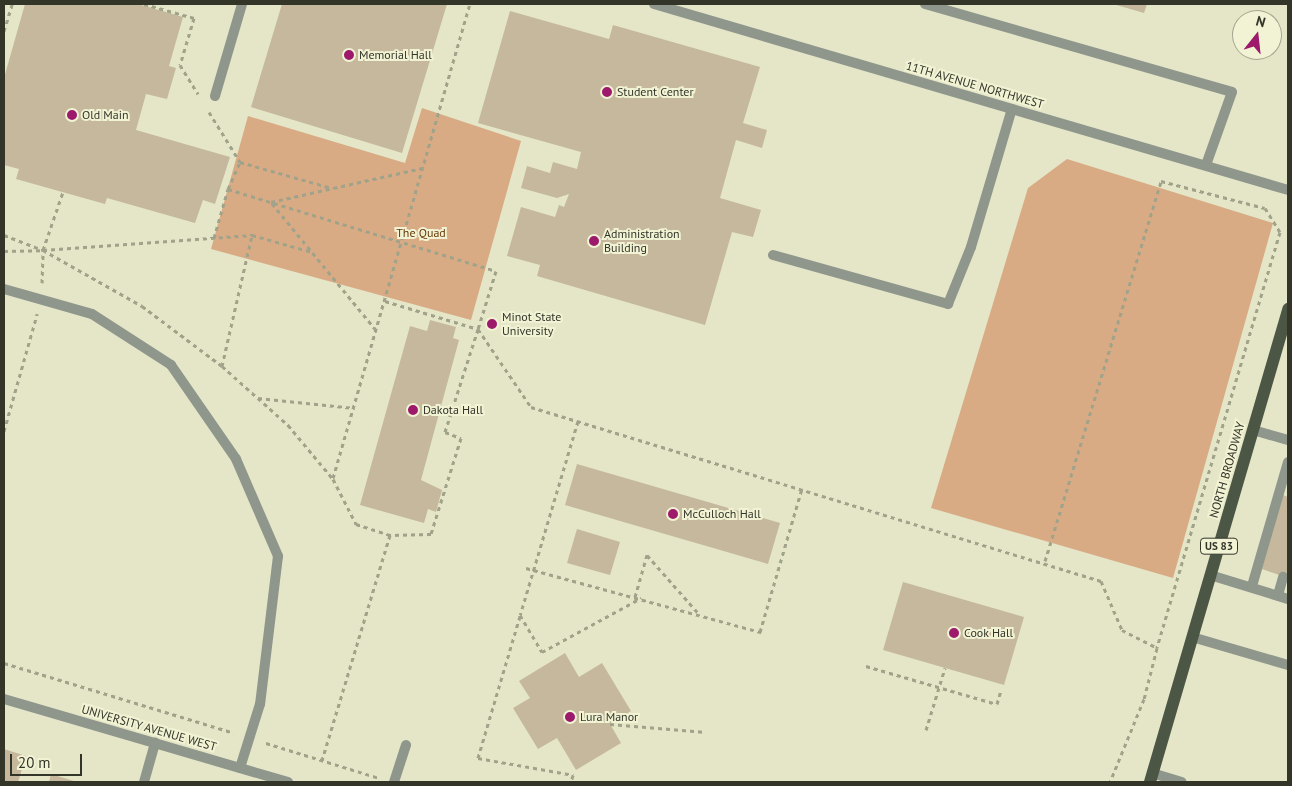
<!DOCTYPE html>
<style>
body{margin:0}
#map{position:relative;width:1292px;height:786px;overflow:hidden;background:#e4e6c7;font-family:"PT Sans",sans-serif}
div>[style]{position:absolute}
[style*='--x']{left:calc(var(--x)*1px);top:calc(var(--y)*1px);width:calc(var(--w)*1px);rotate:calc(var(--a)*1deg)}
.green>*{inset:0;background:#d8ab85}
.building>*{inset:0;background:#c5b89d}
.path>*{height:3px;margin-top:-1.5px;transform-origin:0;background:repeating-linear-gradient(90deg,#a0a28a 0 4px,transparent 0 8px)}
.service>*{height:10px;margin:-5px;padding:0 5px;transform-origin:5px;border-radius:5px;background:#8f968b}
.minor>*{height:10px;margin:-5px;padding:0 5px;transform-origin:5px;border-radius:5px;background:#8f968b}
.tertiary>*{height:10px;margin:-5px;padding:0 5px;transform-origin:5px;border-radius:5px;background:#8f968b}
.primary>*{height:12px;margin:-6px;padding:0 6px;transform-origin:6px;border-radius:6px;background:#4b5744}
.dots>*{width:14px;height:14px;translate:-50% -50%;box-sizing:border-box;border:2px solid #f1f3d4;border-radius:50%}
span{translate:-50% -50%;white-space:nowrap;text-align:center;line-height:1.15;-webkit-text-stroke:4px #f1f3d4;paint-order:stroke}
.shield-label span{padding:1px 4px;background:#f1f3d4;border:1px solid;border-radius:4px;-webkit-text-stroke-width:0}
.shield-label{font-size:11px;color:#343529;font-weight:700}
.poi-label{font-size:12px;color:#343529}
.left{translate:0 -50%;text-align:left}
.street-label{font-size:12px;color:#343529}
.park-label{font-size:12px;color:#663806}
.frame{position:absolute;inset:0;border:5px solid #343529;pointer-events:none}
.north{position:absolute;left:1232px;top:10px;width:50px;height:50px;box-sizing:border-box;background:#f1f3d4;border:1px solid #a5a790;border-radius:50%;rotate:16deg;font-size:14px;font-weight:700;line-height:20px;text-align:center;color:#343529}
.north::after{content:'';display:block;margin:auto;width:18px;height:22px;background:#9c196b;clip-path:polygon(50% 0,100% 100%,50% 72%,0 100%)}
.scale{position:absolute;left:10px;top:754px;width:72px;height:22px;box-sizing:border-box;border:2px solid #343529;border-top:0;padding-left:6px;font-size:15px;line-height:18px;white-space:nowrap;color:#343529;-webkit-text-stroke:4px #f1f3d4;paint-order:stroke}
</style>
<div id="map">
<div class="green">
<div style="clip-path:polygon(422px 108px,521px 141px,471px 320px,211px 249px,248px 116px,405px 163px)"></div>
<div style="clip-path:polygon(1067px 159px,1273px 223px,1173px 578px,931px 508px,1028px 188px)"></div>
</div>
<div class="building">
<div style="clip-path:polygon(25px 4px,138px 4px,183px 17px,169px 66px,176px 68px,167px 99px,146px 94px,136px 130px,230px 157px,215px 204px,203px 200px,195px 223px,107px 198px,105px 204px,16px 179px,19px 169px,4px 165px,4px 78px)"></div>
<div style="clip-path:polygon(282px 4px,447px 4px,402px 153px,251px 107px)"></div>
<div style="clip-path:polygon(1113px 4px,1147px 4px,1144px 13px)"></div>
<div style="clip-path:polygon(510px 11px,609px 39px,613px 25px,760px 67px,743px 123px,767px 130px,762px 148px,736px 140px,720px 198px,761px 210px,753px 237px,732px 232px,705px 325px,537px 276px,540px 265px,507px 256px,521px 207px,555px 217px,559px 205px,564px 207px,569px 194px,557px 198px,521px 188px,527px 166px,550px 173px,553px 162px,577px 169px,581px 152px,478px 123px)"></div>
<div style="clip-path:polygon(430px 320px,456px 327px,453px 338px,459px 340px,421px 480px,442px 490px,436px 512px,428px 509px,424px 523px,360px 505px,410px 326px,427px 331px)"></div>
<div style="clip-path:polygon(577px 464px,780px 523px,768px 564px,565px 505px)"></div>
<div style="clip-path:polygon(1283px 495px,1288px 497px,1288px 578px,1262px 569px)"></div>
<div style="clip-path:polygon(577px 529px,620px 542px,610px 575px,567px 563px)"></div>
<div style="clip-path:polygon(903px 582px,1024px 617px,1004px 685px,883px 650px)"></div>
<div style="clip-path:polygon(565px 653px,579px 677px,602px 663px,631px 711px,610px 724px,621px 743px,576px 770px,557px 738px,538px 749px,513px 708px,530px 698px,519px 681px)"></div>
<div style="clip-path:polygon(4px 749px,26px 756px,18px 782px,4px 782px)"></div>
<div style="clip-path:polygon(51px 774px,77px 782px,49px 782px)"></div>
</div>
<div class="path">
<div style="--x:144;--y:4;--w:52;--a:15.6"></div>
<div style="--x:194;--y:18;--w:49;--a:106.6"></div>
<div style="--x:180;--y:65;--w:34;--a:58"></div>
<div style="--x:4;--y:31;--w:28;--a:-73"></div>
<div style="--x:209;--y:112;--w:59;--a:58.2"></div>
<div style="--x:240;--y:162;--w:96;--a:15.8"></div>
<div style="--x:228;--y:189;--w:30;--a:-66"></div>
<div style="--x:4;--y:235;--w:42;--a:21"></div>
<div style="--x:43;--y:250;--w:210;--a:-4.1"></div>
<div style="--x:252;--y:235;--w:62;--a:15.8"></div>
<div style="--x:214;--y:238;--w:51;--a:-74.1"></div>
<div style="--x:228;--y:189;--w:280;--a:17"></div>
<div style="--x:496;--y:271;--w:61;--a:107.2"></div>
<div style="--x:478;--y:329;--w:94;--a:55.8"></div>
<div style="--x:531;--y:407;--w:596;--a:16.98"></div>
<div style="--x:1101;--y:581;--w:53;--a:66.8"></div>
<div style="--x:1122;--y:630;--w:39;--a:27"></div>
<div style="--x:1157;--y:648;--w:53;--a:104.3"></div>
<div style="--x:1144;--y:699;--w:90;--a:112.3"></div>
<div style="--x:4;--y:251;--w:39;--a:-1"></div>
<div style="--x:43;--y:250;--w:114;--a:29.5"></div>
<div style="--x:142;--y:306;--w:100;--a:36.9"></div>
<div style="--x:222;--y:366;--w:89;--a:41.8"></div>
<div style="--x:288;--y:425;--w:70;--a:50.2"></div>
<div style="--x:333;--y:479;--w:51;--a:62.9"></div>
<div style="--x:356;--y:524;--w:36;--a:18"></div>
<div style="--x:390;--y:535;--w:235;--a:106.8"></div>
<div style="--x:42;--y:283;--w:33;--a:-88"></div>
<div style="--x:43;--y:250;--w:61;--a:-71"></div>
<div style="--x:385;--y:301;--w:97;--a:16.8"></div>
<div style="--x:478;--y:329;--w:108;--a:107.8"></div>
<div style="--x:445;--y:432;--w:17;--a:21"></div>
<div style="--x:461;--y:438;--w:101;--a:107.4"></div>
<div style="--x:431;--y:534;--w:41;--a:178.6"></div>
<div style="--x:376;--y:330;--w:166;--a:-129.4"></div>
<div style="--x:271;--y:202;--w:155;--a:-12.7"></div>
<div style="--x:222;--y:366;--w:134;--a:-77.1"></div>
<div style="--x:258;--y:398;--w:97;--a:5.9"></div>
<div style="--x:578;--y:421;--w:202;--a:106.6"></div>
<div style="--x:520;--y:615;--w:43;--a:59.3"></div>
<div style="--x:542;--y:652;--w:113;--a:-28.6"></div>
<div style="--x:4;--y:431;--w:122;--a:-74.2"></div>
<div style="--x:333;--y:478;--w:493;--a:-73.9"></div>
<div style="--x:1045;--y:561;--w:397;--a:-73"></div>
<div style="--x:1161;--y:181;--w:107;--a:14.6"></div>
<div style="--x:1265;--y:208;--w:28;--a:58"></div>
<div style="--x:1280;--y:232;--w:434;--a:106.5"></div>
<div style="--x:526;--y:568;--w:247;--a:15.3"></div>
<div style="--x:635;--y:597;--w:44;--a:-74.1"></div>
<div style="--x:647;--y:555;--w:79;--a:48.6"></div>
<div style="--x:520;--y:616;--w:148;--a:106.5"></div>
<div style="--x:478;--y:758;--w:97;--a:10.1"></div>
<div style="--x:573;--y:775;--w:7;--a:106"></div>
<div style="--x:760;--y:632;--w:150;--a:-73.7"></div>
<div style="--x:4;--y:663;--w:240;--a:16.9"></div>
<div style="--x:866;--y:666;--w:136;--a:16.2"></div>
<div style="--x:997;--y:704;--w:15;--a:-74"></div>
<div style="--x:610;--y:724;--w:96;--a:4.8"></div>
<div style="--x:926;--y:730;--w:65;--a:-73"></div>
<div style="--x:266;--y:743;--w:118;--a:17.2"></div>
</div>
<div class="service">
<div style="--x:925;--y:4;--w:319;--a:16"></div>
<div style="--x:1232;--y:92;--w:77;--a:109.6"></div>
<div style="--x:215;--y:96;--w:96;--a:-73.6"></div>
<div style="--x:773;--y:255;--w:182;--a:15.6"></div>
<div style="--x:948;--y:304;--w:61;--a:-68"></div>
<div style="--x:971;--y:247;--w:144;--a:-73.5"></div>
<div style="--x:4;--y:289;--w:91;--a:15.9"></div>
<div style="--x:92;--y:314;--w:94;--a:32.8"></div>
<div style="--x:171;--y:365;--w:114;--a:55.3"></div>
<div style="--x:236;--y:459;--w:106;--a:66.6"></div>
<div style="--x:278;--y:556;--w:149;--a:96.9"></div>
<div style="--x:260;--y:704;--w:67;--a:107.4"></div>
<div style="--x:1253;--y:430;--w:36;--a:16"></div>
<div style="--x:1210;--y:575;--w:82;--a:17.1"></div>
<div style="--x:1252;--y:586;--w:129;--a:-73.8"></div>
<div style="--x:1278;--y:595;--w:19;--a:-74"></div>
<div style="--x:1152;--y:773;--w:31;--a:17"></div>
<div style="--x:144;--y:782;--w:41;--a:-74.2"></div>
<div style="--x:394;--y:782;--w:39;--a:-72"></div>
</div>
<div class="minor">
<div style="--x:654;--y:4;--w:661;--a:16.35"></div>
<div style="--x:1192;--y:637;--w:100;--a:16.3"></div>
</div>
<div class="tertiary">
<div style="--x:4;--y:699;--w:296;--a:16.3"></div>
</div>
<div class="primary">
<div style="--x:1150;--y:782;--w:493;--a:-73.7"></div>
</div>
<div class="dots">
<div style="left:349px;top:55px;background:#9c196b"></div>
<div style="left:607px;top:92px;background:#9c196b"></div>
<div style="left:72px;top:115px;background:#9c196b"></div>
<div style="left:594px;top:241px;background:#9c196b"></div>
<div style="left:492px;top:324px;background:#9c196b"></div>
<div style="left:413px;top:410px;background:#9c196b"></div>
<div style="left:673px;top:514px;background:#9c196b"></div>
<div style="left:954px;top:633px;background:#9c196b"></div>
<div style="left:570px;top:717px;background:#9c196b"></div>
</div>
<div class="shield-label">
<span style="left:1219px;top:546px">US 83</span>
</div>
<div class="poi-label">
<span class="left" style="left:359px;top:55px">Memorial Hall</span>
<span class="left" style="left:617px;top:92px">Student Center</span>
<span class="left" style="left:82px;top:115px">Old Main</span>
<span class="left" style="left:604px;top:241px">Administration<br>Building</span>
<span class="left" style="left:502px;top:324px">Minot State<br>University</span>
<span class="left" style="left:423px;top:410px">Dakota Hall</span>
<span class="left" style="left:683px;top:514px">McCulloch Hall</span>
<span class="left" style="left:964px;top:633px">Cook Hall</span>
<span class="left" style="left:580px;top:717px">Lura Manor</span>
</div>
<div class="street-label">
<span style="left:975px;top:85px;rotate:16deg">11TH AVENUE NORTHWEST</span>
<span style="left:1227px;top:470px;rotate:-74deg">NORTH BROADWAY</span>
<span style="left:149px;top:728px;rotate:16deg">UNIVERSITY AVENUE WEST</span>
</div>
<div class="park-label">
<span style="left:421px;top:233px">The Quad</span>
</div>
<div class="frame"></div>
<div class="north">N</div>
<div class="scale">20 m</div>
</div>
